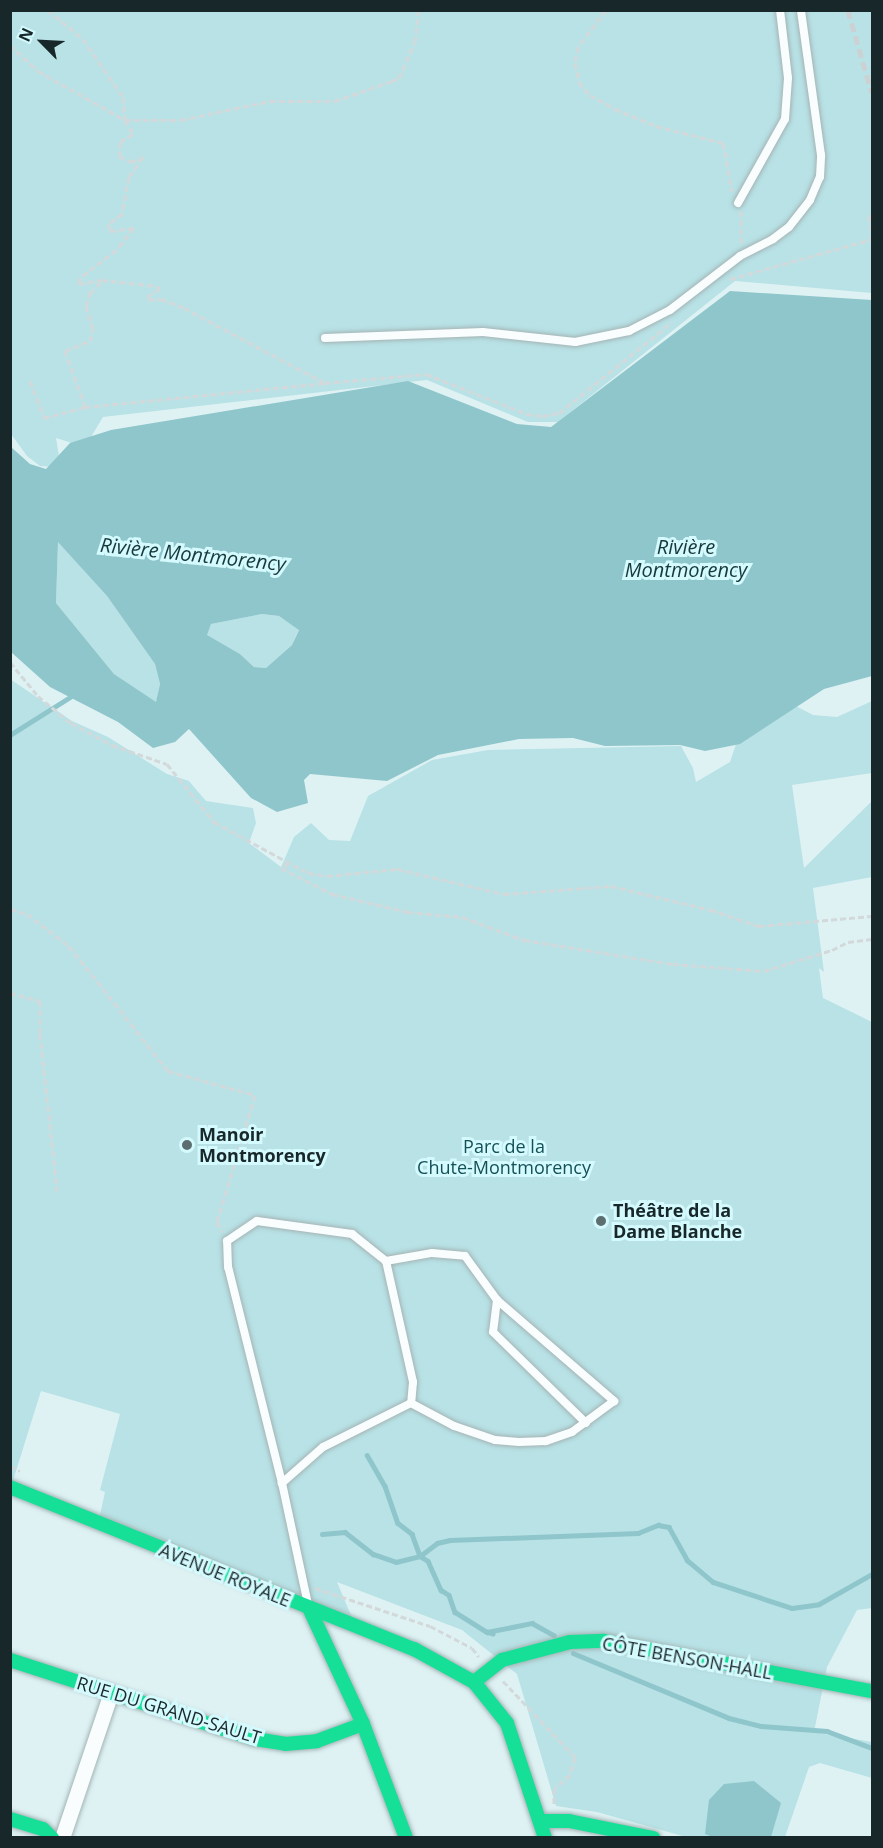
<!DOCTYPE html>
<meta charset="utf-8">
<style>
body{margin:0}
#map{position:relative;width:883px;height:1848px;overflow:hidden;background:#def2f4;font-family:"Open Sans",sans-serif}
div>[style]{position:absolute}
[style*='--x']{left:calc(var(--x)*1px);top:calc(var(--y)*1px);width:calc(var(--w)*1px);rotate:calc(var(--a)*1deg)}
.green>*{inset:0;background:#b8e2e6}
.water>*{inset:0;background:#8fc6cb}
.stream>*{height:4.5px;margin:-2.25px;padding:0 2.25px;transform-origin:2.25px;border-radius:2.25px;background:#8fc6cb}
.path>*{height:3px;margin-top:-1.5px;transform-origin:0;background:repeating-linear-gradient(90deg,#d3d9da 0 6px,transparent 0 9px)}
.roads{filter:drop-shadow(0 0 2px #a4b4b5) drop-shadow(0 0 2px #a4b4b5)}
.lane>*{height:8px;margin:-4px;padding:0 4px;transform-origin:4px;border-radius:4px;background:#fafdfd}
.street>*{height:15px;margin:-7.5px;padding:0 7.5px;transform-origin:7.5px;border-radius:7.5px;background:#fafdfd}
.fast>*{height:14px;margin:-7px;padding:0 7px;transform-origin:7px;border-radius:7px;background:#16e098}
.rail>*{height:4.5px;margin-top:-2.25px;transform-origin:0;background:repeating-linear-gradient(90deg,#ccd2d3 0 9px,transparent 0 13.5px)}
.dots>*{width:16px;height:16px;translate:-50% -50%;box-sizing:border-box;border:3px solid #d4fafe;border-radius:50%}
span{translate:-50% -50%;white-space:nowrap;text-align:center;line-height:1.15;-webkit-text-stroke:6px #d4fafe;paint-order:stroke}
.poi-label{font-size:18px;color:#182729;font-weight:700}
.left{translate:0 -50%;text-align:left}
.park-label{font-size:18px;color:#145157}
.street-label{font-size:18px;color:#182729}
.water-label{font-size:20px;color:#16393c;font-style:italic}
.frame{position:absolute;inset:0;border:12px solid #182729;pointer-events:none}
.north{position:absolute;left:12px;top:12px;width:60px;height:60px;-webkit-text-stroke:4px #d4fafe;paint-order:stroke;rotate:294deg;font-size:16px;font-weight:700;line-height:24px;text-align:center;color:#182729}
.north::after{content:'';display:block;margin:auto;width:21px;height:27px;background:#182729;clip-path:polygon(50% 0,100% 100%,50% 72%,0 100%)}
</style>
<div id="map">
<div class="green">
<div style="clip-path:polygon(10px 11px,872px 11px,872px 293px,735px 281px,558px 422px,528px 422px,427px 380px,103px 417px,85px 447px,56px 438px,60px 462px,54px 467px,40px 466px,27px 456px,11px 434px)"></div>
<div style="clip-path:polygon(58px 541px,107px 596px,155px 664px,160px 684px,156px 703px,114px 674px,56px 603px)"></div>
<div style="clip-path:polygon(262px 614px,279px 616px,299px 629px,292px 645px,266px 668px,254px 667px,240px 654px,206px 635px,211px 624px)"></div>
<div style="clip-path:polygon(10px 679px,72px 721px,108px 737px,167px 774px,189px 781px,206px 801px,253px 808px,256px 823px,249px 843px,281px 867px,294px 837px,311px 823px,329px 840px,350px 841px,368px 796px,432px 760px,488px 750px,681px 746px,693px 768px,696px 782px,730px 762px,741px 729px,788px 702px,813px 715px,837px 717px,872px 701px,872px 773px,792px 785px,804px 868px,872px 801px,872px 877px,813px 888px,824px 972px,819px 968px,823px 998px,872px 1022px,872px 1608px,857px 1610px,827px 1667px,814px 1732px,872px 1742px,872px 1778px,820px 1763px,809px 1767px,785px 1837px,686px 1837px,597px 1812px,556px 1806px,517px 1674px,462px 1630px,337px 1582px,355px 1625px,98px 1524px,105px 1492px,100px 1490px,120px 1414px,41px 1391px,11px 1487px)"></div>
</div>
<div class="water">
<div style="clip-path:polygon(evenodd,730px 291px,872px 300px,872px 676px,824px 689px,740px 744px,705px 751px,680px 745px,605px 746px,573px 738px,519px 739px,438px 755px,387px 781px,310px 774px,304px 780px,308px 803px,277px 812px,251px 798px,189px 729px,175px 742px,153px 748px,118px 722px,50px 687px,11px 652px,11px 447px,30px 464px,46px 469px,70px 443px,111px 430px,408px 381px,517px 424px,551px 427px,730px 291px,58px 542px,107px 596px,155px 664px,160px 684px,156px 702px,114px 674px,56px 603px,58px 542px,730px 291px,262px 614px,279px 616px,299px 630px,292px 645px,266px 668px,254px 667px,240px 654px,207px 635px,211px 624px,262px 614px)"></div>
<div style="clip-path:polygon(754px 1781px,781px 1803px,771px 1837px,713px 1837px,705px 1834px,709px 1800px,724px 1784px)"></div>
</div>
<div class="stream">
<div style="--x:10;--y:735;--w:71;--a:-32.3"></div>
<div style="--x:367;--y:1455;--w:36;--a:60"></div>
<div style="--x:385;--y:1486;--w:39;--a:71"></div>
<div style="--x:398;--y:1523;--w:18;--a:38"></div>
<div style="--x:412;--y:1534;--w:23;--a:70"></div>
<div style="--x:420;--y:1556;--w:9;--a:32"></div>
<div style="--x:428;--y:1561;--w:32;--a:66"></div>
<div style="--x:441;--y:1590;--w:9;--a:32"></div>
<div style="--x:449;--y:1595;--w:18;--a:71"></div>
<div style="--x:455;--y:1612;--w:38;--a:32"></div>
<div style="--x:322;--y:1534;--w:23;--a:-5"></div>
<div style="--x:345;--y:1532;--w:36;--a:38"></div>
<div style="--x:373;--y:1554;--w:24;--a:19"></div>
<div style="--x:396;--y:1562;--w:25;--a:-14"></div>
<div style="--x:420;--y:1556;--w:21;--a:-37"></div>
<div style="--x:437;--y:1543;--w:13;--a:-13"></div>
<div style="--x:450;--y:1540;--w:188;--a:-2.1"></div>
<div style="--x:638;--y:1533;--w:22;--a:-22"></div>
<div style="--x:658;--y:1525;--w:11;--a:10"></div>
<div style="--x:669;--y:1527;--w:38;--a:61"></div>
<div style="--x:687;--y:1560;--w:34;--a:40"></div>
<div style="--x:713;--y:1582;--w:83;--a:18.2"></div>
<div style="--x:792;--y:1608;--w:27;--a:-8"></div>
<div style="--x:819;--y:1604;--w:61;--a:-29.5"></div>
<div style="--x:493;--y:1634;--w:6;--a:-162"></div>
<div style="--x:487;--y:1632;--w:46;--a:-11.3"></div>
<div style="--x:532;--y:1623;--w:25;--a:29"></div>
<div style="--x:573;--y:1653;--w:169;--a:22.6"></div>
<div style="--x:729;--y:1718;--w:33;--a:14"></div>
<div style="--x:761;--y:1726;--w:66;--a:4.3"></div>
<div style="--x:827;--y:1731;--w:48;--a:20.7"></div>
</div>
<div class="path">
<div style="--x:48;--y:10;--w:45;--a:39.6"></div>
<div style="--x:83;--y:39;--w:70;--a:55.4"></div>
<div style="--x:123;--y:97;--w:23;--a:85"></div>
<div style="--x:125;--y:120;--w:16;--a:60"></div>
<div style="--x:133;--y:134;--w:15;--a:148"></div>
<div style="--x:120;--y:142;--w:14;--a:94"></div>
<div style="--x:119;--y:156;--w:13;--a:27"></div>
<div style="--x:131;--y:162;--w:13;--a:-23"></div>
<div style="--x:143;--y:157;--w:24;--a:125"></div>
<div style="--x:129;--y:177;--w:38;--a:101"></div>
<div style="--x:122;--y:214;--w:17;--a:144"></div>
<div style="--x:108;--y:224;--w:7;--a:74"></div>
<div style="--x:110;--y:231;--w:24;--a:-7"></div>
<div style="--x:134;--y:228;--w:28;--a:129"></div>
<div style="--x:116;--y:250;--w:46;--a:142.1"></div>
<div style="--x:80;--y:278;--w:6;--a:99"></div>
<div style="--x:79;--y:284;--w:23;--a:-10"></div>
<div style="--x:102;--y:280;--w:55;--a:6.2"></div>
<div style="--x:157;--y:286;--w:4;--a:45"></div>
<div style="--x:160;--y:289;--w:14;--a:150"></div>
<div style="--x:148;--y:296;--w:4;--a:76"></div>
<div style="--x:149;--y:300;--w:12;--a:-5"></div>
<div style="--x:161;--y:299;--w:25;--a:21"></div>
<div style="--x:184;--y:308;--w:160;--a:28"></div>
<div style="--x:325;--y:383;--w:101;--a:-5.1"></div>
<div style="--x:426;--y:374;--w:109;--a:21.6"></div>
<div style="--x:527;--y:414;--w:16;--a:7"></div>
<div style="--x:543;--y:416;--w:16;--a:-11"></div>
<div style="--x:559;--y:413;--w:145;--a:-38.8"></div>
<div style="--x:606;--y:10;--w:46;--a:127.1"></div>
<div style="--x:578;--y:47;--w:16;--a:101"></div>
<div style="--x:575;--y:63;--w:19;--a:78"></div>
<div style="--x:579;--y:82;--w:17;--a:50"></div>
<div style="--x:590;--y:95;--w:29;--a:29"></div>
<div style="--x:615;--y:109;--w:44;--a:22.5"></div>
<div style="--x:656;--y:126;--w:69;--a:14.2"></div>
<div style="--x:723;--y:143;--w:49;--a:79.4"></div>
<div style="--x:10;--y:45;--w:38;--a:43"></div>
<div style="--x:38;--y:71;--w:100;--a:29.4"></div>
<div style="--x:125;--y:120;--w:56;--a:0"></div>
<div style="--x:181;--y:120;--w:91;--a:-12.1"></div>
<div style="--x:270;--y:101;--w:65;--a:0"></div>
<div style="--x:335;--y:101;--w:60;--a:-19.3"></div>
<div style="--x:392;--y:81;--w:8;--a:-23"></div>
<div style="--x:399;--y:78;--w:39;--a:-66"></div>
<div style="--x:415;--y:42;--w:32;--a:-83"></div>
<div style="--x:741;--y:211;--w:32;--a:90"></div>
<div style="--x:872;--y:215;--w:3;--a:162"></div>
<div style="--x:869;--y:216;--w:22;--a:82"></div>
<div style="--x:730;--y:279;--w:148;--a:-15.7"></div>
<div style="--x:30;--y:381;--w:40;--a:69"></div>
<div style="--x:44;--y:418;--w:42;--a:-15"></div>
<div style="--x:85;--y:407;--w:59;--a:-109.7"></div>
<div style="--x:65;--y:351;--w:27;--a:-22"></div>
<div style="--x:90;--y:341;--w:12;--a:-76"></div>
<div style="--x:93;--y:329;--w:24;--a:-107"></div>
<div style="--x:86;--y:306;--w:14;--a:-73"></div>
<div style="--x:90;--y:293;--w:17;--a:-45"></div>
<div style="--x:85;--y:407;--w:240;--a:-5.7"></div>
<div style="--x:10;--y:662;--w:44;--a:50.5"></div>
<div style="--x:38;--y:696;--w:43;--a:39.3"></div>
<div style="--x:71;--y:723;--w:47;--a:28.2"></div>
<div style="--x:112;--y:745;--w:58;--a:19.1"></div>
<div style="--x:167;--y:764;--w:75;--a:51"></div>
<div style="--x:214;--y:822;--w:107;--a:28.5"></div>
<div style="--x:308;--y:873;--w:19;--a:9"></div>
<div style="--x:327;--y:876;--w:70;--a:-5.7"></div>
<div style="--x:397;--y:869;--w:110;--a:13.2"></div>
<div style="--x:504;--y:894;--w:107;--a:-4.3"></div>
<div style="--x:611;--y:886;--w:103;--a:13.5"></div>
<div style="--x:711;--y:910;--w:51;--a:18.4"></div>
<div style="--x:759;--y:926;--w:113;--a:-5.1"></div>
<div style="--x:289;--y:863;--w:9;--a:148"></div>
<div style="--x:281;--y:868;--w:57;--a:27"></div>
<div style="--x:332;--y:894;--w:78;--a:13.3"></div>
<div style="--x:408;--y:912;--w:54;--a:5.3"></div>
<div style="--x:462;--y:917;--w:66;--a:20.4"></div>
<div style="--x:524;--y:940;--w:151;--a:9.2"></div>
<div style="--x:673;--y:964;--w:91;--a:4.4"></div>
<div style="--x:764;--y:971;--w:71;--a:-17.2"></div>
<div style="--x:832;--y:950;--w:18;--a:-27"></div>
<div style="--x:848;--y:942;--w:24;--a:-7"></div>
<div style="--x:10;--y:909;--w:18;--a:16"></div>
<div style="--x:27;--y:914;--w:53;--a:37.3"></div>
<div style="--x:69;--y:946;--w:159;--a:51.6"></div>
<div style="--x:168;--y:1071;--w:90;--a:15.4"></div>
<div style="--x:255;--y:1095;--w:133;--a:106.7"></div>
<div style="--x:217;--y:1222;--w:11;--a:63"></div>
<div style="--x:10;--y:993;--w:31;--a:15"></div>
<div style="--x:40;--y:1001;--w:33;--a:90"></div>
<div style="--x:40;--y:1034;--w:158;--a:83.8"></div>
<div style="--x:10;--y:1466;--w:11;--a:27"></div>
<div style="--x:315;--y:1588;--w:121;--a:18.3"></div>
<div style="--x:430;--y:1626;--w:47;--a:27.6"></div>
<div style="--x:472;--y:1648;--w:11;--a:52"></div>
<div style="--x:503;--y:1681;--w:105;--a:46.5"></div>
<div style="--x:575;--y:1757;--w:19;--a:106"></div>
<div style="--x:570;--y:1775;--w:21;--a:139"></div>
<div style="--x:554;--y:1789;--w:15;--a:90"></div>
</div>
<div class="roads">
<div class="lane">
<div style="--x:738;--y:203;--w:96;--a:-60.8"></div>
<div style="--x:785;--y:119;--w:41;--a:-85.8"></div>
<div style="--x:788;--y:78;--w:68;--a:-96.7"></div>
<div style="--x:325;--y:338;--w:158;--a:-2.2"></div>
<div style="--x:483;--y:332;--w:93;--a:6.2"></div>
<div style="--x:575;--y:342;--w:55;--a:-11.5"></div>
<div style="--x:629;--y:331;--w:46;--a:-27.1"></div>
<div style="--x:670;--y:310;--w:88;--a:-37.6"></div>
<div style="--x:740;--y:256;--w:37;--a:-27"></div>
<div style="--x:773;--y:239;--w:20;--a:-37"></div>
<div style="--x:789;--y:227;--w:34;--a:-52"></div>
<div style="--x:810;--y:200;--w:25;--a:-67"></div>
<div style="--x:820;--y:177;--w:22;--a:-87"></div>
<div style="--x:821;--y:155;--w:146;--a:-97.9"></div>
<div style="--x:257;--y:1221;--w:96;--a:7.8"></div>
<div style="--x:352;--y:1234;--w:43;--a:38.5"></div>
<div style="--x:386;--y:1261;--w:124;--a:77.4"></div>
<div style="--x:413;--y:1382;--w:21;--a:95"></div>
<div style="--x:411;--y:1403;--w:98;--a:153.4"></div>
<div style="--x:323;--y:1447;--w:55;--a:138.7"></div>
<div style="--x:282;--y:1483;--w:223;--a:-104"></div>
<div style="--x:228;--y:1267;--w:26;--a:-92"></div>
<div style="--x:227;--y:1241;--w:36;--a:-34"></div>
<div style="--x:386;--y:1261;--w:47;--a:-9.9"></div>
<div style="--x:432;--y:1253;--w:33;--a:5"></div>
<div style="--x:465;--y:1256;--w:54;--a:54"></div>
<div style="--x:497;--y:1300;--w:155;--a:40.8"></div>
<div style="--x:614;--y:1401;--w:52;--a:143.6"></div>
<div style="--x:572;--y:1432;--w:28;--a:161"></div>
<div style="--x:546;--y:1441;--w:27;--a:178"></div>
<div style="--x:519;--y:1442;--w:24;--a:-175"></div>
<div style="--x:495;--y:1440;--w:43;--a:-161.1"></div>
<div style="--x:454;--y:1426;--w:49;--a:-151.9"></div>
<div style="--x:497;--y:1300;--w:32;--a:97"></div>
<div style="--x:493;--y:1332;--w:130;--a:44.4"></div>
<div style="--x:282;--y:1483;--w:124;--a:77.9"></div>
</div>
<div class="street">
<div style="--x:62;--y:1838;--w:154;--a:-71.4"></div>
</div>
<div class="fast">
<div style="--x:10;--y:1487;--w:435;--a:21.9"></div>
<div style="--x:414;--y:1649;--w:68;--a:28.8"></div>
<div style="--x:474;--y:1682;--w:53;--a:51.2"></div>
<div style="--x:507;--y:1723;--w:121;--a:71.7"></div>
<div style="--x:309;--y:1608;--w:128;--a:65"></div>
<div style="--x:363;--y:1724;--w:122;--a:69.3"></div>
<div style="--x:10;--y:1660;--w:257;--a:17.9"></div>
<div style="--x:255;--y:1739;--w:30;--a:9"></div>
<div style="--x:285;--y:1744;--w:32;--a:-5"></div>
<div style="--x:317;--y:1741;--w:49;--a:-20.3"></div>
<div style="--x:474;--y:1682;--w:36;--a:-38"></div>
<div style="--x:502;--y:1660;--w:70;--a:-14.8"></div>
<div style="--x:570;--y:1642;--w:34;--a:-2"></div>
<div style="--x:604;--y:1641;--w:273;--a:10.6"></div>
<div style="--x:10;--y:1819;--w:34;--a:17"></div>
<div style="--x:43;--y:1829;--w:13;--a:45"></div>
<div style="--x:540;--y:1821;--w:29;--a:0"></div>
<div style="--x:569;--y:1821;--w:86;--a:11.4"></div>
</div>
</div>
<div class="rail">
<div style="--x:848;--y:10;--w:86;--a:73.9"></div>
</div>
<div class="dots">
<div style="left:187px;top:1145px;background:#5d6e70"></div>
<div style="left:601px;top:1221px;background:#5d6e70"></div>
</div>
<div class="poi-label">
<span class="left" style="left:199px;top:1145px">Manoir<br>Montmorency</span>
<span class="left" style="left:613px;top:1221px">Théâtre de la<br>Dame Blanche</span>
</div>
<div class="park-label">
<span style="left:504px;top:1157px">Parc de la<br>Chute-Montmorency</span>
</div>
<div class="street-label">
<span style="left:225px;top:1575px;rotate:22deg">AVENUE ROYALE</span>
<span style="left:687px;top:1658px;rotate:10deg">CÔTE BENSON-HALL</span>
<span style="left:169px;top:1710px;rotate:17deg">RUE DU GRAND-SAULT</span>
</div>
<div class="water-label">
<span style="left:686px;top:558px">Rivière<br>Montmorency</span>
<span style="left:193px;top:554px;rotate:6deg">Rivière Montmorency</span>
</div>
<div class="frame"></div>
<div class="north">N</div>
</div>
